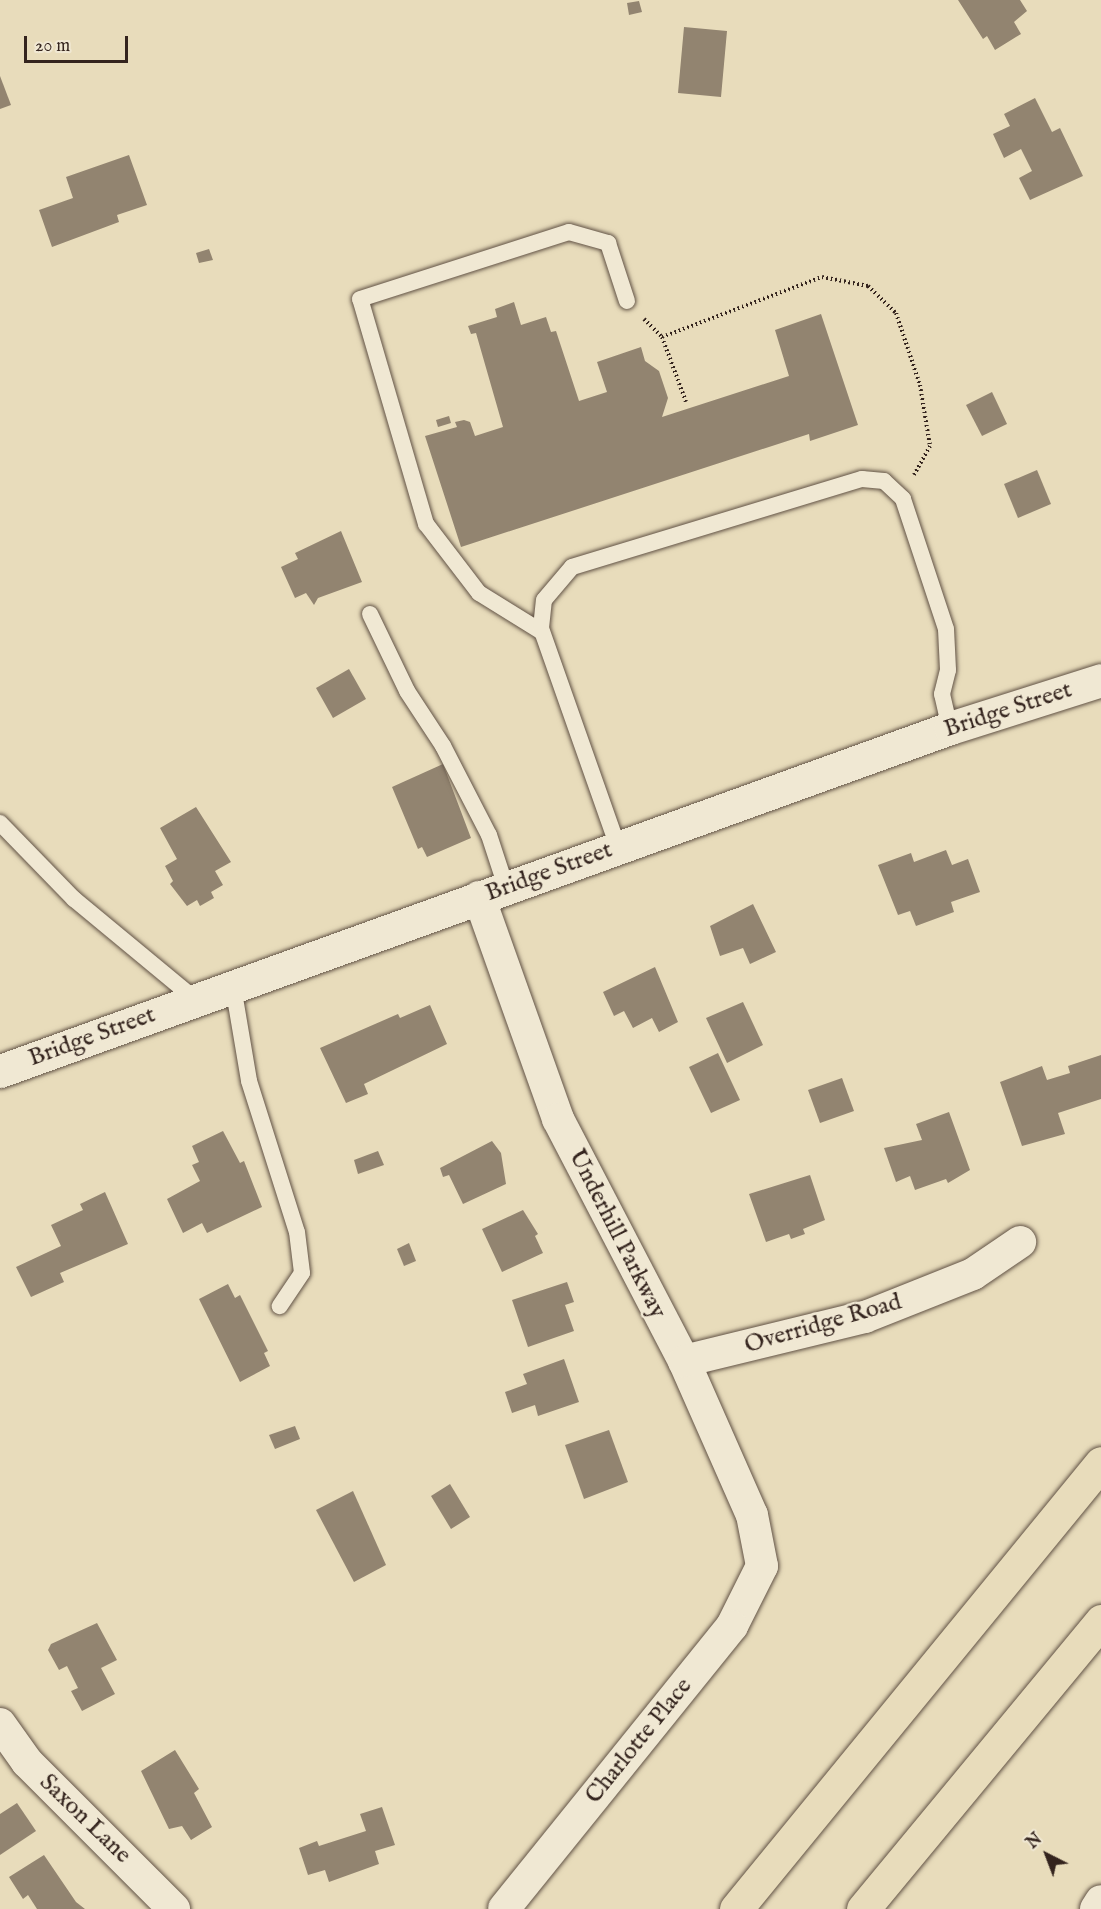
<!DOCTYPE html>
<style>
body{margin:0}
#map{position:relative;width:1101px;height:1909px;overflow:hidden;background:#e8dcbb;font-family:"IM FELL English",serif}
div>[style]{position:absolute}
[style*='--x']{left:calc(var(--x)*1px);top:calc(var(--y)*1px);width:calc(var(--w)*1px);rotate:calc(var(--a)*1deg)}
.building>*{inset:0;background:#928470}
.path>*{height:4px;margin-top:-2px;transform-origin:0;background:repeating-linear-gradient(90deg,#34241e 0 1.5px,transparent 0 4.5px)}
.roads{filter:drop-shadow(0 0 2px #615245) drop-shadow(0 0 2px #615245)}
.lane>*{height:16px;margin:-8px;padding:0 8px;transform-origin:8px;border-radius:8px;background:#f0e8d3}
.street>*{height:32px;margin:-16px;padding:0 16px;transform-origin:16px;border-radius:16px;background:#f0e8d3}
.secondary>*{height:33px;margin:-16.5px;padding:0 16.5px;transform-origin:16.5px;border-radius:16.5px;background:#f0e8d3}
.highway>*{height:33px;margin:-16.5px;padding:0 16.5px;transform-origin:16.5px;border-radius:16.5px;background:#e8dcbb}
span{translate:-50% -50%;white-space:nowrap;text-align:center;line-height:1.15;-webkit-text-stroke:5px #f0e8d3;paint-order:stroke}
.street-label{font-size:24px;color:#34241e}
.north{position:absolute;left:1017px;top:1825px;width:60px;height:60px;-webkit-text-stroke:4px #f0e8d3;paint-order:stroke;rotate:318deg;font-size:16px;font-weight:700;line-height:24px;text-align:center;color:#34241e}
.north::after{content:'';display:block;margin:auto;width:21px;height:27px;background:#34241e;clip-path:polygon(50% 0,100% 100%,50% 72%,0 100%)}
.scale{position:absolute;left:24px;top:36px;width:104px;height:27px;box-sizing:border-box;border:3px solid #34241e;border-top:0;padding-left:8px;font-size:18px;line-height:21px;white-space:nowrap;color:#34241e;-webkit-text-stroke:4px #f0e8d3;paint-order:stroke}
</style>
<div id="map">
<div class="building">
<div style="clip-path:polygon(958px 0,1020px 0,1027px 11px,1014px 22px,1021px 34px,995px 50px,987px 36px,983px 39px)"></div>
<div style="clip-path:polygon(639px 1px,642px 12px,629px 15px,627px 3px)"></div>
<div style="clip-path:polygon(684px 27px,727px 31px,721px 97px,678px 93px)"></div>
<div style="clip-path:polygon(0 76px,11px 105px,0 109px)"></div>
<div style="clip-path:polygon(1035px 98px,1052px 132px,1060px 128px,1083px 176px,1030px 200px,1019px 178px,1032px 171px,1021px 149px,1004px 158px,993px 134px,1010px 126px,1004px 114px)"></div>
<div style="clip-path:polygon(129px 155px,147px 205px,117px 215px,119px 222px,52px 247px,39px 210px,73px 198px,66px 177px)"></div>
<div style="clip-path:polygon(209px 249px,213px 260px,199px 263px,196px 253px)"></div>
<div style="clip-path:polygon(514px 302px,521px 325px,546px 317px,551px 332px,556px 331px,579px 401px,607px 392px,597px 362px,641px 347px,645px 361px,659px 371px,668px 398px,662px 417px,789px 376px,775px 330px,821px 314px,858px 425px,810px 441px,809px 434px,461px 547px,425px 436px,457px 427px,455px 422px,464px 420px,470px 422px,475px 436px,503px 427px,476px 333px,471px 334px,468px 326px,497px 317px,495px 309px)"></div>
<div style="clip-path:polygon(992px 392px,1007px 424px,982px 436px,966px 405px)"></div>
<div style="clip-path:polygon(449px 416px,451px 423px,438px 427px,436px 420px)"></div>
<div style="clip-path:polygon(1037px 470px,1051px 504px,1018px 518px,1004px 484px)"></div>
<div style="clip-path:polygon(341px 531px,362px 582px,318px 598px,314px 605px,306px 593px,295px 598px,281px 567px,298px 559px,295px 553px)"></div>
<div style="clip-path:polygon(349px 669px,366px 699px,333px 718px,316px 688px)"></div>
<div style="clip-path:polygon(443px 764px,471px 838px,427px 857px,422px 847px,418px 849px,392px 787px)"></div>
<div style="clip-path:polygon(196px 807px,231px 862px,215px 871px,223px 885px,211px 892px,214px 898px,200px 906px,197px 900px,187px 906px,170px 884px,173px 881px,165px 866px,177px 859px,160px 828px)"></div>
<div style="clip-path:polygon(946px 850px,952px 865px,968px 859px,980px 892px,951px 902px,954px 912px,916px 926px,910px 911px,898px 915px,878px 865px,911px 853px,914px 862px)"></div>
<div style="clip-path:polygon(753px 904px,776px 952px,750px 964px,743px 948px,720px 956px,710px 926px)"></div>
<div style="clip-path:polygon(655px 967px,678px 1022px,659px 1032px,652px 1018px,633px 1028px,624px 1011px,614px 1016px,603px 992px)"></div>
<div style="clip-path:polygon(743px 1002px,763px 1045px,727px 1063px,706px 1018px)"></div>
<div style="clip-path:polygon(430px 1005px,447px 1044px,364px 1084px,368px 1094px,346px 1103px,320px 1048px,398px 1014px,400px 1018px)"></div>
<div style="clip-path:polygon(718px 1053px,740px 1100px,711px 1113px,689px 1067px)"></div>
<div style="clip-path:polygon(1101px 1055px,1101px 1099px,1058px 1113px,1065px 1134px,1022px 1146px,1000px 1082px,1042px 1066px,1047px 1080px,1070px 1073px,1068px 1066px)"></div>
<div style="clip-path:polygon(842px 1078px,854px 1111px,820px 1123px,808px 1090px)"></div>
<div style="clip-path:polygon(949px 1112px,970px 1170px,948px 1183px,946px 1179px,915px 1190px,910px 1176px,896px 1182px,884px 1148px,922px 1140px,916px 1124px)"></div>
<div style="clip-path:polygon(223px 1131px,240px 1163px,244px 1161px,262px 1207px,207px 1233px,202px 1223px,183px 1233px,167px 1199px,200px 1181px,192px 1165px,199px 1162px,192px 1146px)"></div>
<div style="clip-path:polygon(492px 1141px,501px 1153px,506px 1184px,463px 1204px,449px 1175px,443px 1177px,440px 1168px)"></div>
<div style="clip-path:polygon(378px 1151px,384px 1165px,358px 1174px,354px 1160px)"></div>
<div style="clip-path:polygon(810px 1175px,825px 1220px,803px 1229px,805px 1234px,791px 1239px,789px 1234px,766px 1242px,749px 1194px)"></div>
<div style="clip-path:polygon(105px 1192px,128px 1244px,60px 1273px,64px 1282px,31px 1297px,16px 1267px,61px 1246px,51px 1225px,83px 1210px,80px 1204px)"></div>
<div style="clip-path:polygon(523px 1210px,538px 1234px,535px 1236px,543px 1253px,502px 1272px,482px 1229px)"></div>
<div style="clip-path:polygon(409px 1243px,416px 1261px,404px 1266px,397px 1249px)"></div>
<div style="clip-path:polygon(567px 1282px,574px 1302px,565px 1305px,574px 1331px,528px 1347px,512px 1300px)"></div>
<div style="clip-path:polygon(228px 1284px,235px 1298px,240px 1295px,268px 1351px,264px 1353px,270px 1366px,240px 1382px,199px 1299px)"></div>
<div style="clip-path:polygon(564px 1359px,579px 1402px,538px 1416px,535px 1405px,512px 1413px,505px 1392px,527px 1384px,523px 1374px)"></div>
<div style="clip-path:polygon(295px 1426px,300px 1439px,275px 1449px,269px 1435px)"></div>
<div style="clip-path:polygon(609px 1430px,628px 1482px,584px 1499px,565px 1445px)"></div>
<div style="clip-path:polygon(450px 1484px,470px 1517px,451px 1529px,431px 1496px)"></div>
<div style="clip-path:polygon(353px 1491px,386px 1565px,354px 1582px,316px 1510px)"></div>
<div style="clip-path:polygon(97px 1623px,117px 1660px,101px 1668px,115px 1694px,82px 1711px,71px 1691px,78px 1688px,67px 1666px,59px 1670px,48px 1650px,51px 1644px)"></div>
<div style="clip-path:polygon(175px 1750px,199px 1789px,194px 1793px,212px 1827px,191px 1840px,182px 1826px,169px 1829px,141px 1771px)"></div>
<div style="clip-path:polygon(17px 1803px,36px 1831px,0 1855px,0 1814px)"></div>
<div style="clip-path:polygon(382px 1807px,395px 1845px,375px 1851px,379px 1864px,329px 1882px,325px 1870px,308px 1875px,299px 1848px,317px 1841px,319px 1846px,366px 1831px,360px 1814px)"></div>
<div style="clip-path:polygon(44px 1855px,76px 1902px,85px 1909px,37px 1909px,28px 1895px,23px 1899px,9px 1877px)"></div>
</div>
<div class="path">
<div style="--x:644;--y:319;--w:25;--a:45"></div>
<div style="--x:662;--y:337;--w:69;--a:69.7"></div>
<div style="--x:662;--y:337;--w:171;--a:-20.6"></div>
<div style="--x:822;--y:277;--w:47;--a:11.1"></div>
<div style="--x:868;--y:286;--w:39;--a:44"></div>
<div style="--x:896;--y:313;--w:76;--a:71.6"></div>
<div style="--x:920;--y:385;--w:62;--a:80.7"></div>
<div style="--x:930;--y:446;--w:33;--a:119"></div>
</div>
<div class="roads">
<div class="lane">
<div style="--x:370;--y:614;--w:85;--a:64.3"></div>
<div style="--x:407;--y:691;--w:66;--a:56.8"></div>
<div style="--x:443;--y:746;--w:100;--a:62.7"></div>
<div style="--x:489;--y:835;--w:55;--a:71.9"></div>
<div style="--x:542;--y:632;--w:74;--a:-148.2"></div>
<div style="--x:479;--y:593;--w:87;--a:-127.5"></div>
<div style="--x:426;--y:524;--w:234;--a:-106.3"></div>
<div style="--x:360;--y:299;--w:219;--a:-17.8"></div>
<div style="--x:569;--y:232;--w:41;--a:15.8"></div>
<div style="--x:608;--y:243;--w:61;--a:71.9"></div>
<div style="--x:0;--y:823;--w:106;--a:45.8"></div>
<div style="--x:74;--y:899;--w:158;--a:39.6"></div>
<div style="--x:618;--y:847;--w:232;--a:-109.4"></div>
<div style="--x:541;--y:628;--w:28;--a:-84"></div>
<div style="--x:544;--y:600;--w:43;--a:-49.7"></div>
<div style="--x:572;--y:567;--w:303;--a:-16.9"></div>
<div style="--x:862;--y:479;--w:22;--a:5"></div>
<div style="--x:884;--y:481;--w:26;--a:43"></div>
<div style="--x:903;--y:499;--w:137;--a:71.7"></div>
<div style="--x:946;--y:629;--w:41;--a:87.2"></div>
<div style="--x:948;--y:670;--w:25;--a:104"></div>
<div style="--x:942;--y:694;--w:35;--a:77"></div>
<div style="--x:233;--y:986;--w:96;--a:80.4"></div>
<div style="--x:249;--y:1081;--w:158;--a:72.4"></div>
<div style="--x:297;--y:1232;--w:41;--a:83"></div>
<div style="--x:302;--y:1273;--w:40;--a:124"></div>
</div>
<div class="street">
<div style="--x:479;--y:897;--w:236;--a:70.4"></div>
<div style="--x:558;--y:1119;--w:273;--a:62.5"></div>
<div style="--x:684;--y:1361;--w:168;--a:66.2"></div>
<div style="--x:752;--y:1515;--w:52;--a:78.9"></div>
<div style="--x:762;--y:1566;--w:67;--a:116.6"></div>
<div style="--x:732;--y:1626;--w:363;--a:128.9"></div>
<div style="--x:684;--y:1361;--w:186;--a:-13.7"></div>
<div style="--x:865;--y:1317;--w:116;--a:-21.7"></div>
<div style="--x:973;--y:1274;--w:57;--a:-34.2"></div>
<div style="--x:0;--y:1724;--w:47;--a:54.6"></div>
<div style="--x:27;--y:1762;--w:208;--a:45"></div>
<div style="--x:1096;--y:1909;--w:9;--a:-58"></div>
</div>
<div class="secondary">
<div style="--x:0;--y:1071;--w:1010;--a:-19.85"></div>
<div style="--x:950;--y:728;--w:158;--a:-17.6"></div>
</div>
<div class="highway">
<div style="--x:736;--y:1909;--w:576;--a:-50.7"></div>
<div style="--x:863;--y:1909;--w:374;--a:-50.4"></div>
</div>
</div>
<div class="street-label">
<span style="left:1008px;top:710px;rotate:-18deg">Bridge Street</span>
<span style="left:549px;top:872px;rotate:-20deg">Bridge Street</span>
<span style="left:92px;top:1037px;rotate:-20deg">Bridge Street</span>
<span style="left:617px;top:1234px;rotate:63deg">Underhill Parkway</span>
<span style="left:823px;top:1324px;rotate:-16deg">Overridge Road</span>
<span style="left:639px;top:1741px;rotate:-51deg">Charlotte Place</span>
<span style="left:85px;top:1819px;rotate:44deg">Saxon Lane</span>
</div>
<div class="north">N</div>
<div class="scale">20 m</div>
</div>
